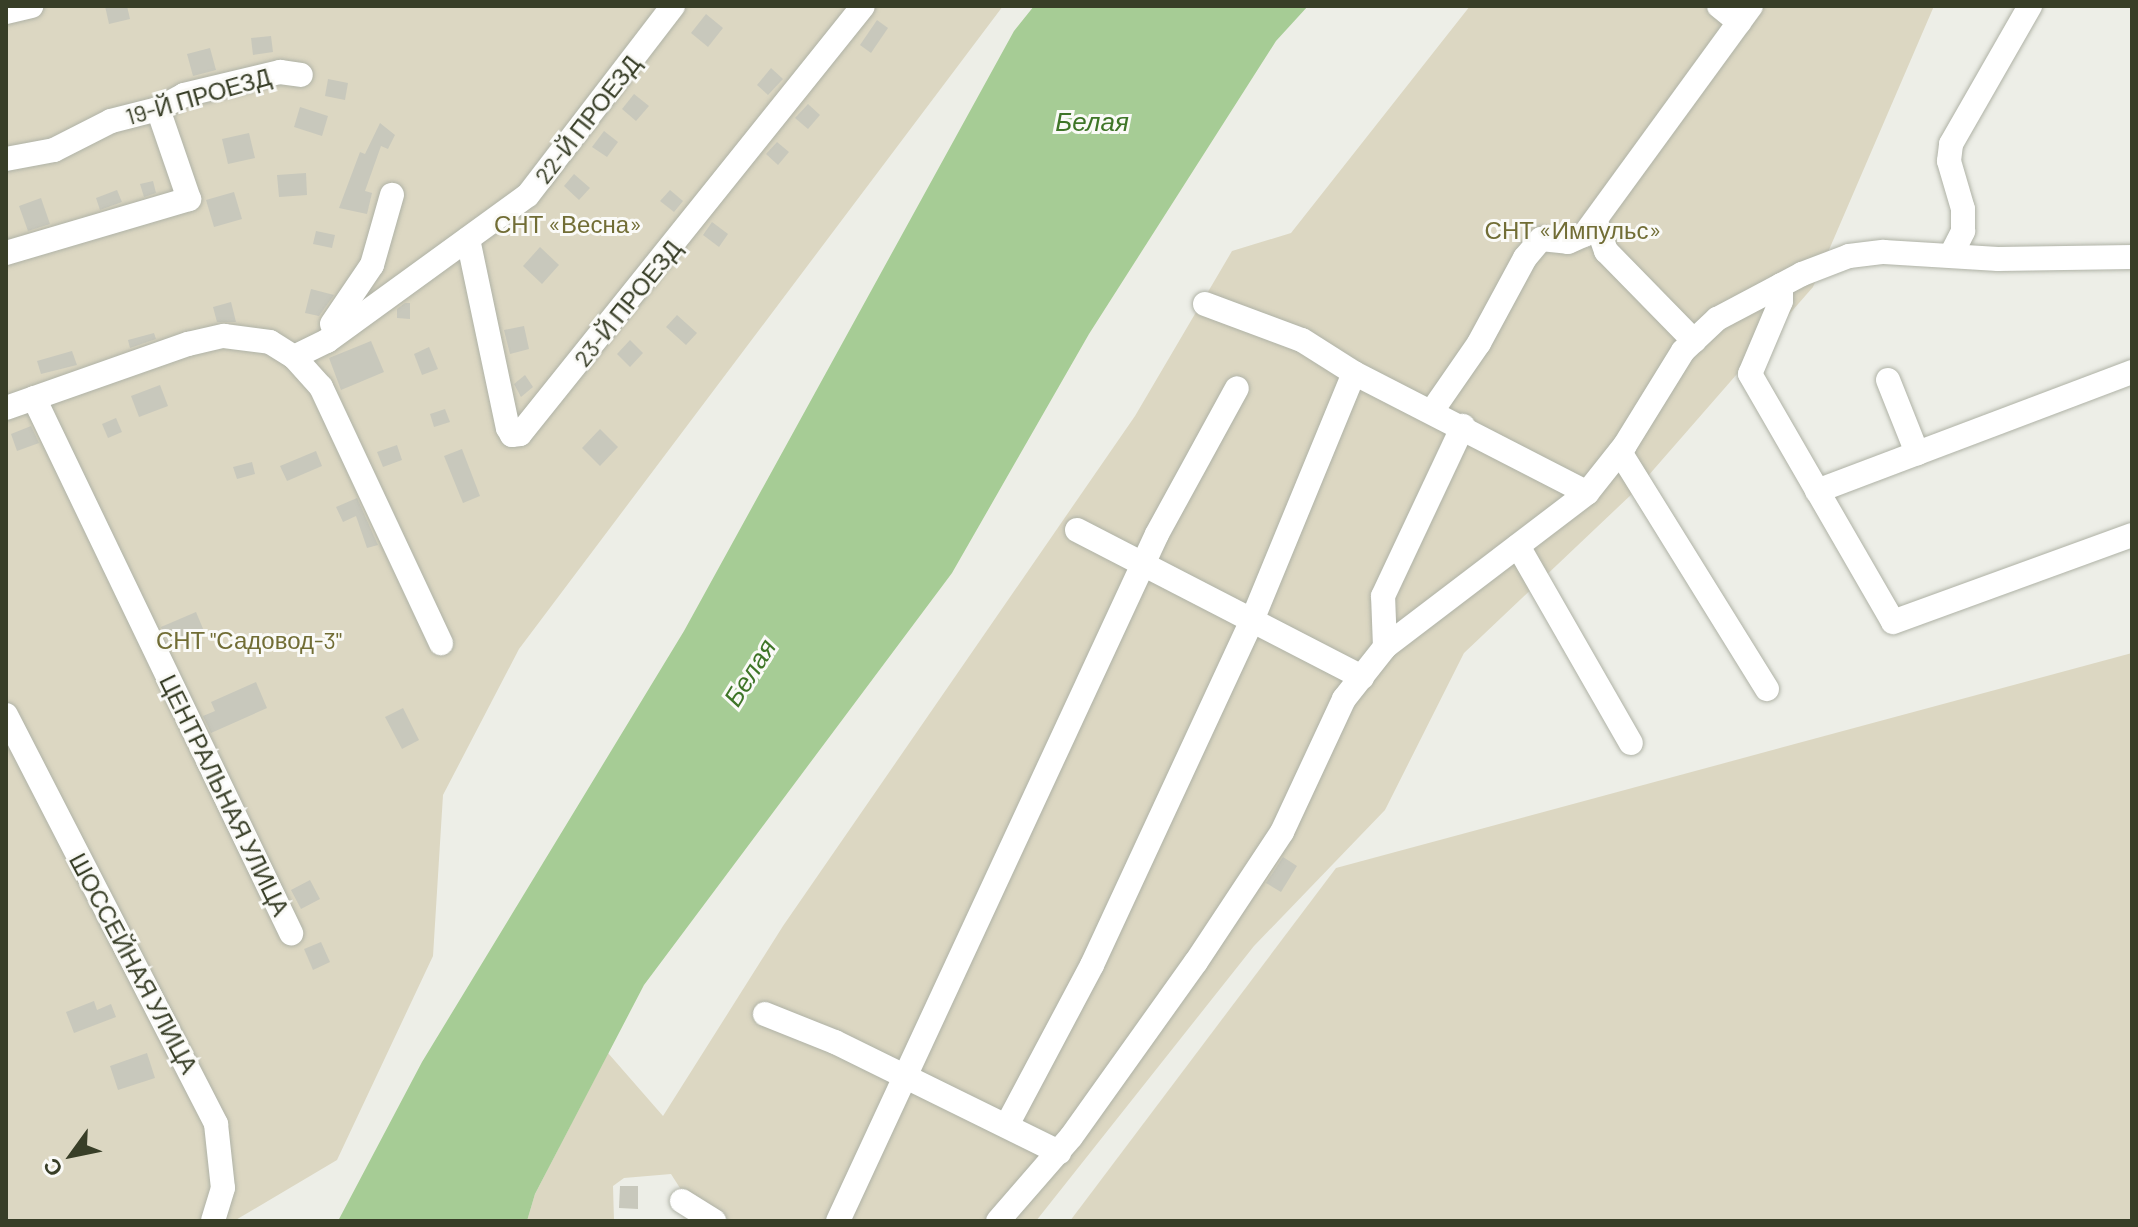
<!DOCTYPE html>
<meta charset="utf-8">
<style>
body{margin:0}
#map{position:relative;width:2138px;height:1227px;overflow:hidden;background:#edeee7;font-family:Barlow,sans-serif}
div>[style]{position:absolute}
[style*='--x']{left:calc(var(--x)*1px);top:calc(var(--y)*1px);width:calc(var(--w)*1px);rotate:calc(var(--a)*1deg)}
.green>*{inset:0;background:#dcd7c2}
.water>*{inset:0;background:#a6cc95}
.building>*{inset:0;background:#c8c8bc}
.roads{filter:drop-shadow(0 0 2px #afb2a6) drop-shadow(0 0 2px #afb2a6)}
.minor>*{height:24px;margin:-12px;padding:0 12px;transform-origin:12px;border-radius:12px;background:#fff}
span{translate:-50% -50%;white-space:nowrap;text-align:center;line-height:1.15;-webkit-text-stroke:6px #fafaf7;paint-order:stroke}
.street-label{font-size:24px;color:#383e27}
.park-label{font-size:24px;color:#716d35}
.water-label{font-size:26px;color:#3e7527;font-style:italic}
.frame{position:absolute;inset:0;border:8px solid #383e27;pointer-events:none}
.north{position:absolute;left:32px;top:1115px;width:80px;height:80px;-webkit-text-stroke:6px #fafaf7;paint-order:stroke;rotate:237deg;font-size:22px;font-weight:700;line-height:32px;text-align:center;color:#383e27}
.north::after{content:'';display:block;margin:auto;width:28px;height:36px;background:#383e27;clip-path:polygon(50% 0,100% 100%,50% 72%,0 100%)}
</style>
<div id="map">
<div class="green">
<div style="clip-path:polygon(6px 6px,1003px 6px,519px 649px,443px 795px,433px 956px,337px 1160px,234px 1221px,6px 1221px)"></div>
<div style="clip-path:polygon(1470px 6px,1934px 6px,1813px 287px,1634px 492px,1464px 653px,1385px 810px,1254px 946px,1036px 1221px,701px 1221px,671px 1174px,624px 1178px,613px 1186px,614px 1221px,527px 1221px,535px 1194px,608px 1053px,663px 1116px,783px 926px,1135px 416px,1232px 251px,1291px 233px)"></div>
<div style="clip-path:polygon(2132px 653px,2132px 1221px,1070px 1221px,1336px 868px)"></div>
</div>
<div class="water">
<div style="clip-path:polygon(1034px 6px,1308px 6px,1276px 41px,1089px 334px,952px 573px,644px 985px,535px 1194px,527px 1221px,338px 1221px,422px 1062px,684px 631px,1014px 31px)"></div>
</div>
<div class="building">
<div style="clip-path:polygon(105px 6px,127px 6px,130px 19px,109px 24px)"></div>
<div style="clip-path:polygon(706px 14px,723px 28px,708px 47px,691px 33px)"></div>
<div style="clip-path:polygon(877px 20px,888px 28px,871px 53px,860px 45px)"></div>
<div style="clip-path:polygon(271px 36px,273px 52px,253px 55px,251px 38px)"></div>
<div style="clip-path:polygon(210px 48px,216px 70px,193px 76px,187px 54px)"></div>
<div style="clip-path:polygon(771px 68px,783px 79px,768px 95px,757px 85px)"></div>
<div style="clip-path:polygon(328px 79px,348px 83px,345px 100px,325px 96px)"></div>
<div style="clip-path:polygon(634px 94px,649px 106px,636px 121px,622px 109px)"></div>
<div style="clip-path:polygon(808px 104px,820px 115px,808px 129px,795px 118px)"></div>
<div style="clip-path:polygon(300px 107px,328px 116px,322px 136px,294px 127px)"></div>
<div style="clip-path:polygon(380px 123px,395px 135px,388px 149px,381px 146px,365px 191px,372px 193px,367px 214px,339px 208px,360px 152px,365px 154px)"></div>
<div style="clip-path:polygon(604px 131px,618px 142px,607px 157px,592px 147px)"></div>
<div style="clip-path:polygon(249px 133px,255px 158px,228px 164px,222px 139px)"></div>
<div style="clip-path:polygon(777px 142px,789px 152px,778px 165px,766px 154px)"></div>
<div style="clip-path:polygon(306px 173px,307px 195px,279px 197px,277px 175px)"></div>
<div style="clip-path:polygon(574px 174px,590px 188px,579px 200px,564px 186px)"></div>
<div style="clip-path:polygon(153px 181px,156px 193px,144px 197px,140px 184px)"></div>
<div style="clip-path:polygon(117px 190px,122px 202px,100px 210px,96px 198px)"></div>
<div style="clip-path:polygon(670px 190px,683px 201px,674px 212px,660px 201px)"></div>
<div style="clip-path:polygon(234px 192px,242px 219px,214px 227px,206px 200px)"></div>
<div style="clip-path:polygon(41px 198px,50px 224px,28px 231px,19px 206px)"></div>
<div style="clip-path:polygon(712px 222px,728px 234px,719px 247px,703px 235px)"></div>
<div style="clip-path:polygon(316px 231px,335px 235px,332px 248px,313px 244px)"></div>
<div style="clip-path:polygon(540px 247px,559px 265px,542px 284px,523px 266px)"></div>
<div style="clip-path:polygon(311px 289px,334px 295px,319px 316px,305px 313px)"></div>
<div style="clip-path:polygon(231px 302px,236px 322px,217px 322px,213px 307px)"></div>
<div style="clip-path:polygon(405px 303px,410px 303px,410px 319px,397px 318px,397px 309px)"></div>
<div style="clip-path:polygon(677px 315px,697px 333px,686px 345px,666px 327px)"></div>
<div style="clip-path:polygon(524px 326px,529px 349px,510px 354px,504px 330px)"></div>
<div style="clip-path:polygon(154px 333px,156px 339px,130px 348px,128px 340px)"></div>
<div style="clip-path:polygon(630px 340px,643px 353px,630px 367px,617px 354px)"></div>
<div style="clip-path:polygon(371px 341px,384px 372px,341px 390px,329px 358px)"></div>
<div style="clip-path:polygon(429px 347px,438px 369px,422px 375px,414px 354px)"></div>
<div style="clip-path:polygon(72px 351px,77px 365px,41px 374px,37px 361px)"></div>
<div style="clip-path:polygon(525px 375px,533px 387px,521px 397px,514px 384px)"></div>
<div style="clip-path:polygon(160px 385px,168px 406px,139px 417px,131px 396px)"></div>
<div style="clip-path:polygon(445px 409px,450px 422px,434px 427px,430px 414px)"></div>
<div style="clip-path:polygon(116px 418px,122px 432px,108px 438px,102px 424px)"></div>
<div style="clip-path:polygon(31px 426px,39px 443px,17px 451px,11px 434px)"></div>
<div style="clip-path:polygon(600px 429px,618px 447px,600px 466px,582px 448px)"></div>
<div style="clip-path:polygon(397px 445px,402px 460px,383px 467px,377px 452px)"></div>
<div style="clip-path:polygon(462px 449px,480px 496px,463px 503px,444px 456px)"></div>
<div style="clip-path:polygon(316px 451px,322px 466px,287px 481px,280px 466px)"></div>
<div style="clip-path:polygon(252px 462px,255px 474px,237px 479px,233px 467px)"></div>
<div style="clip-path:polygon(357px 498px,378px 545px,367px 548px,356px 516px,343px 522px,336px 507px)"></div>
<div style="clip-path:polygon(196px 612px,204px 631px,170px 646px,161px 627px)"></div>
<div style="clip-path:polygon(256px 682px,267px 708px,211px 733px,203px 716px,215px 711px,211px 702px)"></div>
<div style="clip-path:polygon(403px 708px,419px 740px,402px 749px,385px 717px)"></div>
<div style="clip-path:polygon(1283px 857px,1297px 866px,1281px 892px,1266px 883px)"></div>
<div style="clip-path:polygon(310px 880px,320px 899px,301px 909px,291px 890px)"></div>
<div style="clip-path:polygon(321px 942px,330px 962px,313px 970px,304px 949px)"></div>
<div style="clip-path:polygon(94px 1001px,97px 1010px,111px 1004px,116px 1017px,74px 1033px,66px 1012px)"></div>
<div style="clip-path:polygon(147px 1053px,155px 1078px,118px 1090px,110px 1066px)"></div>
<div style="clip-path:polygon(620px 1186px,638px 1186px,638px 1209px,619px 1208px)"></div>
</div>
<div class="roads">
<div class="minor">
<div style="--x:1719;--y:6;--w:26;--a:39"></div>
<div style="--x:6;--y:12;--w:26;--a:-13"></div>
<div style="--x:6;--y:159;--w:49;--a:-10.6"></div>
<div style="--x:54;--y:150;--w:64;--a:-27"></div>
<div style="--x:111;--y:121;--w:49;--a:-14.3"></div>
<div style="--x:158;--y:109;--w:30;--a:-28"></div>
<div style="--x:184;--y:95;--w:99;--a:-13.5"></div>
<div style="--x:280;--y:72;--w:21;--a:8"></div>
<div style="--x:1596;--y:222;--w:31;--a:71"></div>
<div style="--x:1606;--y:251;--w:126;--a:45.6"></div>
<div style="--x:468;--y:239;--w:193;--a:78.1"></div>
<div style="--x:508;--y:428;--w:8;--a:60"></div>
<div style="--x:512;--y:435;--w:8;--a:-7"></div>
<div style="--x:520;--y:434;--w:548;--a:-51.29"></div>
<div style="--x:6;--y:253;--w:191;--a:-16.4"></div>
<div style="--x:189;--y:199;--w:95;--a:-109"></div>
<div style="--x:1951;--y:255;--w:27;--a:-63"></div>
<div style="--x:1963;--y:231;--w:22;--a:-90"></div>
<div style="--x:1963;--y:209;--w:50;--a:-106.3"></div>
<div style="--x:1949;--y:161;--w:17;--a:-83"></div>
<div style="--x:1951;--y:144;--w:159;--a:-60.2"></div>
<div style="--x:1781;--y:285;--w:16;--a:90"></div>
<div style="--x:1781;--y:301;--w:79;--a:113"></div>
<div style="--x:1750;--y:374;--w:286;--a:60"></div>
<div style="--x:1893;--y:622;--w:254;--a:-20"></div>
<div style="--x:1205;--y:304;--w:103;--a:20.4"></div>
<div style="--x:1302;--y:340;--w:62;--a:32.4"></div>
<div style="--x:1354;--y:373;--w:262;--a:27.2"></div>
<div style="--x:332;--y:324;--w:71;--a:-55.9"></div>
<div style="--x:372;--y:265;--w:73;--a:-74.1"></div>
<div style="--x:294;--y:357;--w:37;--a:-26"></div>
<div style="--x:327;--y:341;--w:248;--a:-36"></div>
<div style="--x:528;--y:195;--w:238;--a:-52.5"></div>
<div style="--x:1888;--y:380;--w:79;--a:68.3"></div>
<div style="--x:34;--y:398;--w:594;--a:64.34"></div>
<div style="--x:6;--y:408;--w:193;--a:-19.4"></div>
<div style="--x:188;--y:344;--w:37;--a:-13"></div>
<div style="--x:224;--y:336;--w:46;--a:7.4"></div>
<div style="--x:270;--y:342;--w:28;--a:32"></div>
<div style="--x:294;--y:357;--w:40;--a:48"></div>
<div style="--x:321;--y:387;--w:283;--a:64.9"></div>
<div style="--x:1432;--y:411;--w:83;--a:-55.3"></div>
<div style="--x:1479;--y:343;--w:97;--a:-61.6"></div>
<div style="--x:1525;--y:258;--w:25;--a:-50"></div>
<div style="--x:1541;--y:239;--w:27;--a:6"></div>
<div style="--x:1568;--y:242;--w:17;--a:-24"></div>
<div style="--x:1584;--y:235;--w:283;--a:-53.9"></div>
<div style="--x:1620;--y:452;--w:279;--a:58.2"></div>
<div style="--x:1817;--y:491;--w:337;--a:-20.7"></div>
<div style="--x:1077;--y:530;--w:321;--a:27.3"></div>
<div style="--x:1518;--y:546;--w:227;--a:60.2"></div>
<div style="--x:1385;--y:647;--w:51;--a:-92.2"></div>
<div style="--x:1383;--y:596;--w:188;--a:-64.8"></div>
<div style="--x:6;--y:715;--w:460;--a:62.8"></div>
<div style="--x:216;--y:1124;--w:64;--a:83.8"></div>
<div style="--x:223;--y:1188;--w:34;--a:107"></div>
<div style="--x:765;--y:1014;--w:75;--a:21.8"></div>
<div style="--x:835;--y:1042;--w:250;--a:26.2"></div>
<div style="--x:1007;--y:1125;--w:181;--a:-62"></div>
<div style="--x:1092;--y:965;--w:383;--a:-65.1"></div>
<div style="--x:1253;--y:618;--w:265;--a:-67.6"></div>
<div style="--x:682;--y:1201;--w:38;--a:32"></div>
<div style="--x:838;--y:1221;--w:757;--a:-65.09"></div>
<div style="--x:1157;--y:534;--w:166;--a:-61.3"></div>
<div style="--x:998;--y:1221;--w:111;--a:-49"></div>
<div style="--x:1071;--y:1137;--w:215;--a:-54.5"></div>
<div style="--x:1196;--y:962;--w:156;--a:-56.5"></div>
<div style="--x:1282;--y:832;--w:147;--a:-65"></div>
<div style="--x:1344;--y:699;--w:66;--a:-51.7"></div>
<div style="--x:1385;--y:647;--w:254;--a:-37.3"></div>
<div style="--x:1587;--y:493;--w:61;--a:-51.6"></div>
<div style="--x:1625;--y:445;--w:110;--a:-58.3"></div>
<div style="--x:1683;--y:351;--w:47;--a:-43.3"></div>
<div style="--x:1717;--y:319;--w:96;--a:-27.9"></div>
<div style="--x:1802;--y:274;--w:50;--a:-21"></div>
<div style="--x:1849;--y:256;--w:35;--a:-7"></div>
<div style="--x:1884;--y:252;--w:114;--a:3.5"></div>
<div style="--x:1998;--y:259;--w:134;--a:-0.9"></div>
</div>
</div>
<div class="street-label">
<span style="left:198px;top:96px;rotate:-16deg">19-Й ПРОЕЗД</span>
<span style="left:587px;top:119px;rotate:-52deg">22-Й ПРОЕЗД</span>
<span style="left:627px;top:303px;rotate:-51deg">23-Й ПРОЕЗД</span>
<span style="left:225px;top:795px;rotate:64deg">ЦЕНТРАЛЬНАЯ УЛИЦА</span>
<span style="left:134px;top:963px;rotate:62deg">ШОССЕЙНАЯ УЛИЦА</span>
</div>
<div class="park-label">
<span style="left:568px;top:224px">СНТ «Весна»</span>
<span style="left:1573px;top:230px">СНТ «Импульс»</span>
<span style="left:249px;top:640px">СНТ "Садовод-3"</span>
</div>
<div class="water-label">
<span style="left:1092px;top:121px">Белая</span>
<span style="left:749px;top:672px;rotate:-58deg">Белая</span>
</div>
<div class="frame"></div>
<div class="north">С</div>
</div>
